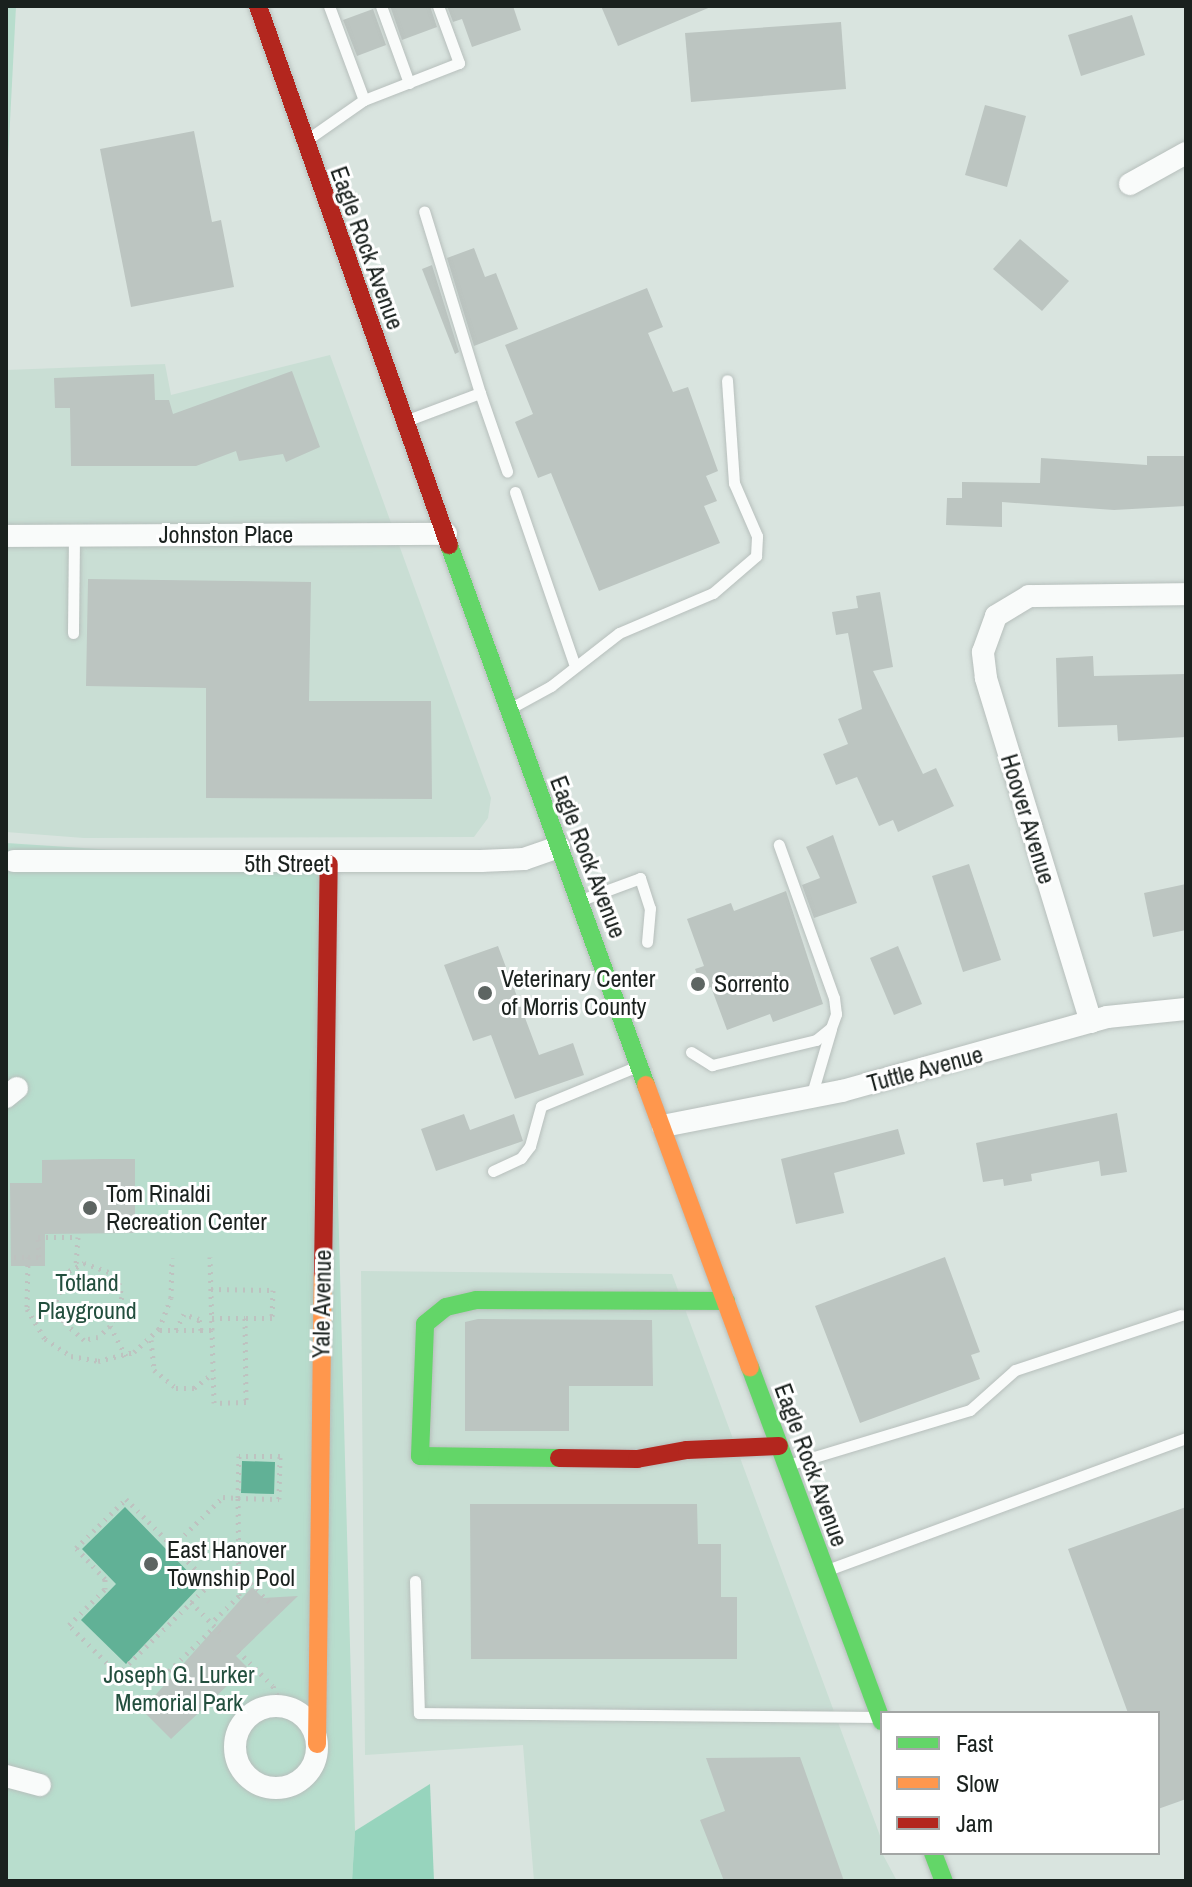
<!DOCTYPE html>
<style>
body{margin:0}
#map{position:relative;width:1192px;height:1887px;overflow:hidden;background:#d9e4df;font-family:"Archivo Narrow",sans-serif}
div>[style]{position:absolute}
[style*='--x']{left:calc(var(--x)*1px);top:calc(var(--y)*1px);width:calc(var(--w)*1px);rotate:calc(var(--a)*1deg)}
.built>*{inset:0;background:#c9ded4}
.green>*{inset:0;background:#b8ddcd}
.forest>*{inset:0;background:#97d4bd}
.water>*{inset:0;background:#61b196}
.building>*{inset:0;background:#bcc5c1}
.path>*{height:5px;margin-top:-2.5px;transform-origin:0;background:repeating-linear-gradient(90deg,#bec2c0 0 2px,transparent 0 8px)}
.roads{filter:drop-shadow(0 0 2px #b7bfbc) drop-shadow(0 0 2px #b7bfbc)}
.lane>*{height:11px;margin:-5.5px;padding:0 5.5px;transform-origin:5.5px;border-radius:5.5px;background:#f9fbfa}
.street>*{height:22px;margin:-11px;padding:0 11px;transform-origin:11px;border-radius:11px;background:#f9fbfa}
.street>.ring{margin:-11px;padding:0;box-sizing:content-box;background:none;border:22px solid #f9fbfa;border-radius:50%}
.fast>*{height:18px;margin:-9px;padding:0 9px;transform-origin:9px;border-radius:9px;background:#63d668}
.slow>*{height:18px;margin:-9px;padding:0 9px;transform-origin:9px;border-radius:9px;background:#ff974d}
.jam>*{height:18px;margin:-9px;padding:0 9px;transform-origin:9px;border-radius:9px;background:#b3261e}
.dots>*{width:22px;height:22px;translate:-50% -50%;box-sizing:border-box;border:4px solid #fff;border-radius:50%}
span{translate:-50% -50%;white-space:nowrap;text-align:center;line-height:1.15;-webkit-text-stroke:6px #fff;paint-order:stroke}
.street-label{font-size:24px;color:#1a211e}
.poi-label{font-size:24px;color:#1a211e}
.left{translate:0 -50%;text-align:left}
.park-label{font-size:24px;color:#234f3e}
.frame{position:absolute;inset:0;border:8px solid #1a211e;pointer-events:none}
.legend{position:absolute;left:880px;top:1711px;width:280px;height:144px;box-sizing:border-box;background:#fff;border:2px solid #a3a6a5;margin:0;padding:10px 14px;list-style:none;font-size:24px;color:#1a211e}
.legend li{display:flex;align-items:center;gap:16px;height:40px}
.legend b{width:40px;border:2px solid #a3a6a5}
</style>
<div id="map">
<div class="built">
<div style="clip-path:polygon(330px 355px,491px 798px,488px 818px,474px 837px,84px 838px,6px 832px,6px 370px,165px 364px,171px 395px)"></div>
<div style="clip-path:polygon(361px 1271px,672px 1274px,882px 1841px,882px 1853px,897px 1881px,534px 1881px,523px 1745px,365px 1755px)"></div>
</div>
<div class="green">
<div style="clip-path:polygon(6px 6px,16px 6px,6px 199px)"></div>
<div style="clip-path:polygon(6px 843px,329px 864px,355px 1831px,352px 1881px,6px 1881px)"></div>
</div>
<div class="forest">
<div style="clip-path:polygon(430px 1784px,434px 1881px,352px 1881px,355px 1831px)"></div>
</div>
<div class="water">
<div style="clip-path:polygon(242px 1461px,275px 1462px,274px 1494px,241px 1493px)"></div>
<div style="clip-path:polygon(125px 1507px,201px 1585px,126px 1664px,81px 1620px,116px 1584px,82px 1549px)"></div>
</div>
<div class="building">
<div style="clip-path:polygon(390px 6px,430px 6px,437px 27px,402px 40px)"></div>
<div style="clip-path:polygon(447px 6px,513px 6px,521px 30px,472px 47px,462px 19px,453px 22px)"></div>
<div style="clip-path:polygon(601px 6px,713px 6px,618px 46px)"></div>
<div style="clip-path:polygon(373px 9px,386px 45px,357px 56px,343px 20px)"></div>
<div style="clip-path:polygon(1132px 15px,1145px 55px,1081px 76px,1068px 35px)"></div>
<div style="clip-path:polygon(841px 22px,846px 89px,691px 102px,685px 33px)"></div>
<div style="clip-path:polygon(985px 105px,1026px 116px,1007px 187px,965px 175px)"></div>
<div style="clip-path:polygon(194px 131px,212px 222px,221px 220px,234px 287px,131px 307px,100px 149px)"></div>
<div style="clip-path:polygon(1020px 239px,1069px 281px,1042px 311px,993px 269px)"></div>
<div style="clip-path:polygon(474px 248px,485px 277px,496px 273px,518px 329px,474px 346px,447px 258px)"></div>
<div style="clip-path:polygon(432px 265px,459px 352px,455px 354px,422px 269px)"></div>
<div style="clip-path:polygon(647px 288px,663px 327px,648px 333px,673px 392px,688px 387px,718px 471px,706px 476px,717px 501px,704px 506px,720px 543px,599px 591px,551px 473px,538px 478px,515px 422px,533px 414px,505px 345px)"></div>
<div style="clip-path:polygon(292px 371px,320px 447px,286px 462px,283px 454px,239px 461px,236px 451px,196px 466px,71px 466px,70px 408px,55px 408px,54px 378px,154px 374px,155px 400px,169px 400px,173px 414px)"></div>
<div style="clip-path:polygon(1147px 456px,1186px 456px,1186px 506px,1114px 510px,1002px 502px,1002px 527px,946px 525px,947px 498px,962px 498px,962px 482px,1040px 483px,1041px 458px,1147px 465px)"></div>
<div style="clip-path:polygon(88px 579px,311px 582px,309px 701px,431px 701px,432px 799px,206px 798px,206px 688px,86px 686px)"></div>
<div style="clip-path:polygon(880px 592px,893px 667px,873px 671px,923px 774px,936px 768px,954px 806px,898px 832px,893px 820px,879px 826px,857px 777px,836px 785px,823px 754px,848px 744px,838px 719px,862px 709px,848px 633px,836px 635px,832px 612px,858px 608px,856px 596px)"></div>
<div style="clip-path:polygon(1093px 656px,1094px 676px,1186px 674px,1186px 737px,1118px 741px,1117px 725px,1058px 727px,1056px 658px)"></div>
<div style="clip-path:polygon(833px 835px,857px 903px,814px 918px,802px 885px,820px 878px,806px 847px)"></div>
<div style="clip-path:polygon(969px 864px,1001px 960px,963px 972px,932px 876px)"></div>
<div style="clip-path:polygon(1186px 884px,1186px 930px,1153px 937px,1144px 893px)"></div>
<div style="clip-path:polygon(786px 891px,823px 1004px,773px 1022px,770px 1014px,727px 1030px,711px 987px,703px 990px,695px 969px,704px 966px,687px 919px,731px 903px,734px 911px)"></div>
<div style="clip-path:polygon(498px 946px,539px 1055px,573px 1043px,584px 1075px,515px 1099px,491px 1035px,473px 1041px,444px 965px)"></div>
<div style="clip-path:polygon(898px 946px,922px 1004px,894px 1015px,870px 958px)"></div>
<div style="clip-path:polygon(1117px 1113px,1127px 1172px,1101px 1176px,1099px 1161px,1031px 1174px,1032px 1181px,1004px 1186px,1003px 1179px,983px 1182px,976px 1143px)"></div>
<div style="clip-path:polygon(464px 1114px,470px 1130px,514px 1114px,523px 1141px,436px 1171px,421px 1129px)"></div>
<div style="clip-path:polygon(898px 1129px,905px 1154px,834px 1173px,844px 1213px,796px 1224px,781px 1159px)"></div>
<div style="clip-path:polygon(102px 1159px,135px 1159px,135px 1233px,45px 1234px,45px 1266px,11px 1266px,10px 1183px,42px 1183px,42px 1160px)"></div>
<div style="clip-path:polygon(945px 1257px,980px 1352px,971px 1355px,980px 1379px,860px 1423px,815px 1306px)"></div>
<div style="clip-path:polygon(478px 1319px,652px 1320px,653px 1386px,569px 1386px,569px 1431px,465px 1431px,465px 1322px)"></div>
<div style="clip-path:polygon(470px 1504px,697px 1504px,698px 1544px,721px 1544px,721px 1597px,737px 1597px,737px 1659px,471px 1659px)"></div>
<div style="clip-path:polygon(1186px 1507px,1186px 1799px,1158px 1809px,1158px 1713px,1128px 1713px,1068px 1549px)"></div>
<div style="clip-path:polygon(252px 1587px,263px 1598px,298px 1596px,236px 1656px,247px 1667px,171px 1739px,142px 1710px)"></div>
<div style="clip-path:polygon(800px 1757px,844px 1881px,724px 1881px,700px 1820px,725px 1811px,706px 1758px)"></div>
</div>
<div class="path">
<div style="--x:6;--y:907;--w:6;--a:0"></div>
<div style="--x:6;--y:1257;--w:22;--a:0"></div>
<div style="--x:28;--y:1257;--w:52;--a:91.1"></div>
<div style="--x:27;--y:1309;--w:35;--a:59"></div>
<div style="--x:45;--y:1339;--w:31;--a:33"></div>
<div style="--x:71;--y:1356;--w:27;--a:10"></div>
<div style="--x:98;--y:1361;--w:37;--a:-14"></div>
<div style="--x:134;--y:1352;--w:34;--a:-43"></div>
<div style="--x:159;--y:1329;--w:33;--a:-69"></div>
<div style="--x:171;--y:1298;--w:40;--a:-88.6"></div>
<div style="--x:28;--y:1257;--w:11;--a:0"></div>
<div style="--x:39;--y:1257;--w:20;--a:-93"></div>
<div style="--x:38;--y:1237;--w:40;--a:0"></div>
<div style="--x:78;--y:1237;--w:29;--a:94"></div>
<div style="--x:84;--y:1263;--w:35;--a:20"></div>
<div style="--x:117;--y:1275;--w:23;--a:77"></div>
<div style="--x:122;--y:1297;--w:31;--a:112"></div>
<div style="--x:110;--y:1326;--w:16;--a:137"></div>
<div style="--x:98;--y:1337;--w:14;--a:168"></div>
<div style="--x:84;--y:1340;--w:27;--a:-138"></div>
<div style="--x:64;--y:1322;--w:22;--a:-111"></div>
<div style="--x:56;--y:1301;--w:33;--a:-67"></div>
<div style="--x:69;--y:1271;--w:17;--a:-28"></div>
<div style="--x:211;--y:1289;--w:62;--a:0.9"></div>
<div style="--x:273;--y:1290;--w:28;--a:92"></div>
<div style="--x:272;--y:1318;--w:27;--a:180"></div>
<div style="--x:212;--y:1318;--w:33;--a:0"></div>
<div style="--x:245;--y:1318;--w:84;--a:89.3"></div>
<div style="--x:246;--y:1402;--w:32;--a:178"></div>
<div style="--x:214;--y:1403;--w:73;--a:-91.6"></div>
<div style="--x:110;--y:1326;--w:34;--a:62"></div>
<div style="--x:160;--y:1330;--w:41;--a:0"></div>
<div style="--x:201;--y:1330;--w:11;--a:-100"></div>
<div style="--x:199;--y:1319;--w:16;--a:-162"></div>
<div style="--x:184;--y:1314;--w:18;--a:117"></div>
<div style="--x:201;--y:1330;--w:11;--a:0"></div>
<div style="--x:212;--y:1330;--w:73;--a:-91.6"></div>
<div style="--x:151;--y:1340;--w:30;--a:84"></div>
<div style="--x:154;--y:1370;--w:28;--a:39"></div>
<div style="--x:176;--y:1388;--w:18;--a:0"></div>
<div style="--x:194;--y:1388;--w:24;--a:-38"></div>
<div style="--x:126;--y:1499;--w:120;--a:45.3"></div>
<div style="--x:210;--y:1584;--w:129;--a:135.6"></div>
<div style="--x:118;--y:1674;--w:69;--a:-135"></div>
<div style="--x:69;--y:1625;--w:51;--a:-45"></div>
<div style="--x:105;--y:1589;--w:10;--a:-90"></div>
<div style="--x:105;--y:1579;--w:42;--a:-133.1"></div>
<div style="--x:76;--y:1548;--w:70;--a:-44.4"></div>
<div style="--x:173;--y:1546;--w:70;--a:-44.4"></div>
<div style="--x:223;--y:1497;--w:15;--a:4"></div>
<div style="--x:238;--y:1498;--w:41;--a:1.4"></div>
<div style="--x:279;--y:1499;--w:43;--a:-88.7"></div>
<div style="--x:280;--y:1456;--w:41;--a:180"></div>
<div style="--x:239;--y:1456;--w:42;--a:91.4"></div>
<div style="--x:238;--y:1498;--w:98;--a:89.4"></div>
<div style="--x:239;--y:1596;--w:39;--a:136"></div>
<div style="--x:203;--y:1576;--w:42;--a:2.7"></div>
<div style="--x:245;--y:1578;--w:34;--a:45"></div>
<div style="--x:191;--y:1602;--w:42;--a:46"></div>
<div style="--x:238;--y:1651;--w:49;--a:45"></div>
<div style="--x:273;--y:1686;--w:22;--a:66"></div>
<div style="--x:123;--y:1671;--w:46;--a:0"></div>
<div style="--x:169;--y:1671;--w:63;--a:-44.4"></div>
</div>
<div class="roads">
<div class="lane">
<div style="--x:329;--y:6;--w:100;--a:69.6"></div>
<div style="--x:381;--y:6;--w:82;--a:70"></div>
<div style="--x:308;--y:139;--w:68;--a:-34.9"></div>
<div style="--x:364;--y:100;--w:102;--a:-21.3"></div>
<div style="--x:459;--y:63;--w:61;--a:-110.2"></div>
<div style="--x:480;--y:393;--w:83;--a:70.9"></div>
<div style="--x:408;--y:420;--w:77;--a:-20.6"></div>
<div style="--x:480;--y:393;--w:190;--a:-107.1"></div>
<div style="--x:515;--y:492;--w:184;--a:71"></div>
<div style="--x:73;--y:633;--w:97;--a:-89.4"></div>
<div style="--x:509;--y:709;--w:48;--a:-28.7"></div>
<div style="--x:551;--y:686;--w:86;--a:-37.9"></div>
<div style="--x:619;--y:633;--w:102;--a:-23.1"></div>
<div style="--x:713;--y:593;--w:57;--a:-40.7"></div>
<div style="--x:756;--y:556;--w:20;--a:-87"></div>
<div style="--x:757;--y:536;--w:58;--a:-113.5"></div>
<div style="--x:734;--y:483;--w:103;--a:-93.9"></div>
<div style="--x:581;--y:900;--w:63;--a:-20.4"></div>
<div style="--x:640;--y:878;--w:32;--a:72"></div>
<div style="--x:650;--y:908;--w:34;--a:95"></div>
<div style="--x:691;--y:1052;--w:25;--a:32"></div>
<div style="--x:712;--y:1065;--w:107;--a:-13.5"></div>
<div style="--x:816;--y:1040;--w:19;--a:-39"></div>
<div style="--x:831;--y:1028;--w:15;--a:-70"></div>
<div style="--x:836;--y:1014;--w:16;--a:-97"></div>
<div style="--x:834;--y:998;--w:163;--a:-109.8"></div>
<div style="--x:811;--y:1097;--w:71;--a:-73.6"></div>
<div style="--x:493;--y:1171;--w:31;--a:-25"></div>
<div style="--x:521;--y:1158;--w:15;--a:-53"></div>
<div style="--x:530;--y:1146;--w:41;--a:-74.6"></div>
<div style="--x:541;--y:1106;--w:102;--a:-22.5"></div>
<div style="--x:791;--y:1464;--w:187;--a:-16.8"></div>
<div style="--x:970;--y:1410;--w:60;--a:-41.6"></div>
<div style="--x:1015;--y:1370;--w:175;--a:-18.3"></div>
<div style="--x:830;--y:1569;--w:379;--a:-20.2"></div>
<div style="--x:415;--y:1581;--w:132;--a:88.3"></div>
<div style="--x:419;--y:1713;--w:457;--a:0.5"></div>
</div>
<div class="street">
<div style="--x:1130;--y:184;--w:64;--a:-29"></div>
<div style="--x:6;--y:536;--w:440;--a:-0.3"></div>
<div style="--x:14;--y:861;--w:467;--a:0"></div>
<div style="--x:481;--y:861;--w:43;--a:-2.7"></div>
<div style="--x:524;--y:859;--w:37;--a:-19"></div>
<div style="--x:1091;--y:1022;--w:360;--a:-107"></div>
<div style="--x:986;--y:678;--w:26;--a:-97"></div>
<div style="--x:983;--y:652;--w:38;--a:-70"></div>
<div style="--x:996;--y:616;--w:39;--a:-31"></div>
<div style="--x:1029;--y:596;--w:157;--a:-0.7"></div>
<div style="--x:6;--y:1097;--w:14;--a:-39"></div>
<div style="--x:663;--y:1126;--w:182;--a:-11.1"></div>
<div style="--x:842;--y:1091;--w:275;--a:-15.6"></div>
<div style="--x:1107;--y:1017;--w:79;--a:-5.8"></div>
<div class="ring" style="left:235px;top:1706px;width:60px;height:60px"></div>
<div style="--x:6;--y:1776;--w:35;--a:15"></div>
</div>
<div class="fast">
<div style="--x:449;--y:545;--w:575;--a:69.96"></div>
<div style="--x:750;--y:1367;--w:378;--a:69.6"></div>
<div style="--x:559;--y:1458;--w:139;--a:-179.2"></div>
<div style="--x:420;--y:1456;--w:132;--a:-87.8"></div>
<div style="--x:425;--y:1324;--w:27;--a:-39"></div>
<div style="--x:446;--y:1307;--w:31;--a:-13"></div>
<div style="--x:476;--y:1300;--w:250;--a:0.2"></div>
<div style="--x:933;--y:1853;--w:30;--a:69"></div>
</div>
<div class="slow">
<div style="--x:646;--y:1085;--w:301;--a:69.8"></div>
<div style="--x:317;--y:1744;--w:471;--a:-89.3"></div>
</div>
<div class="jam">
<div style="--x:258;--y:6;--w:572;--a:70.49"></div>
<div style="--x:323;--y:1273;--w:409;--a:-89.2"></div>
<div style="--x:559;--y:1458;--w:78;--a:0.7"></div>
<div style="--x:637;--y:1459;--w:51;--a:-10.2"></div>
<div style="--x:687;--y:1450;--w:92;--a:-2.5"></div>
</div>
</div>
<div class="dots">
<div style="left:698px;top:984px;background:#5d6562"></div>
<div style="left:485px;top:993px;background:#5d6562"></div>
<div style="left:90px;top:1208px;background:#5d6562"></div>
<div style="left:151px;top:1564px;background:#5d6562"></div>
</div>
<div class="street-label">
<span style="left:367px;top:248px;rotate:70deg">Eagle Rock Avenue</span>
<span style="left:226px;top:535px">Johnston Place</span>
<span style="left:1028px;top:819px;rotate:73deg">Hoover Avenue</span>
<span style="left:588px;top:857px;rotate:69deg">Eagle Rock Avenue</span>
<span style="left:287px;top:864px">5th Street</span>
<span style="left:925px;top:1069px;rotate:-15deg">Tuttle Avenue</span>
<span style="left:322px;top:1304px;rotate:-89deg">Yale Avenue</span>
<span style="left:811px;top:1465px;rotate:70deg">Eagle Rock Avenue</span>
</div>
<div class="poi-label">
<span class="left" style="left:501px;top:993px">Veterinary Center<br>of Morris County</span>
<span class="left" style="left:714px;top:984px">Sorrento</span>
<span class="left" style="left:106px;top:1208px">Tom Rinaldi<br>Recreation Center</span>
<span class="left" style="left:167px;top:1564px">East Hanover<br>Township Pool</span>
</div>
<div class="park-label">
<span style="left:87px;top:1297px">Totland<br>Playground</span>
<span style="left:179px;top:1689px">Joseph G. Lurker<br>Memorial Park</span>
</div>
<div class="frame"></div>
<ul class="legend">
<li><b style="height:10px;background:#63d668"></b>Fast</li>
<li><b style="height:10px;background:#ff974d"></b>Slow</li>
<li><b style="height:10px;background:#b3261e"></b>Jam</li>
</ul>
</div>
